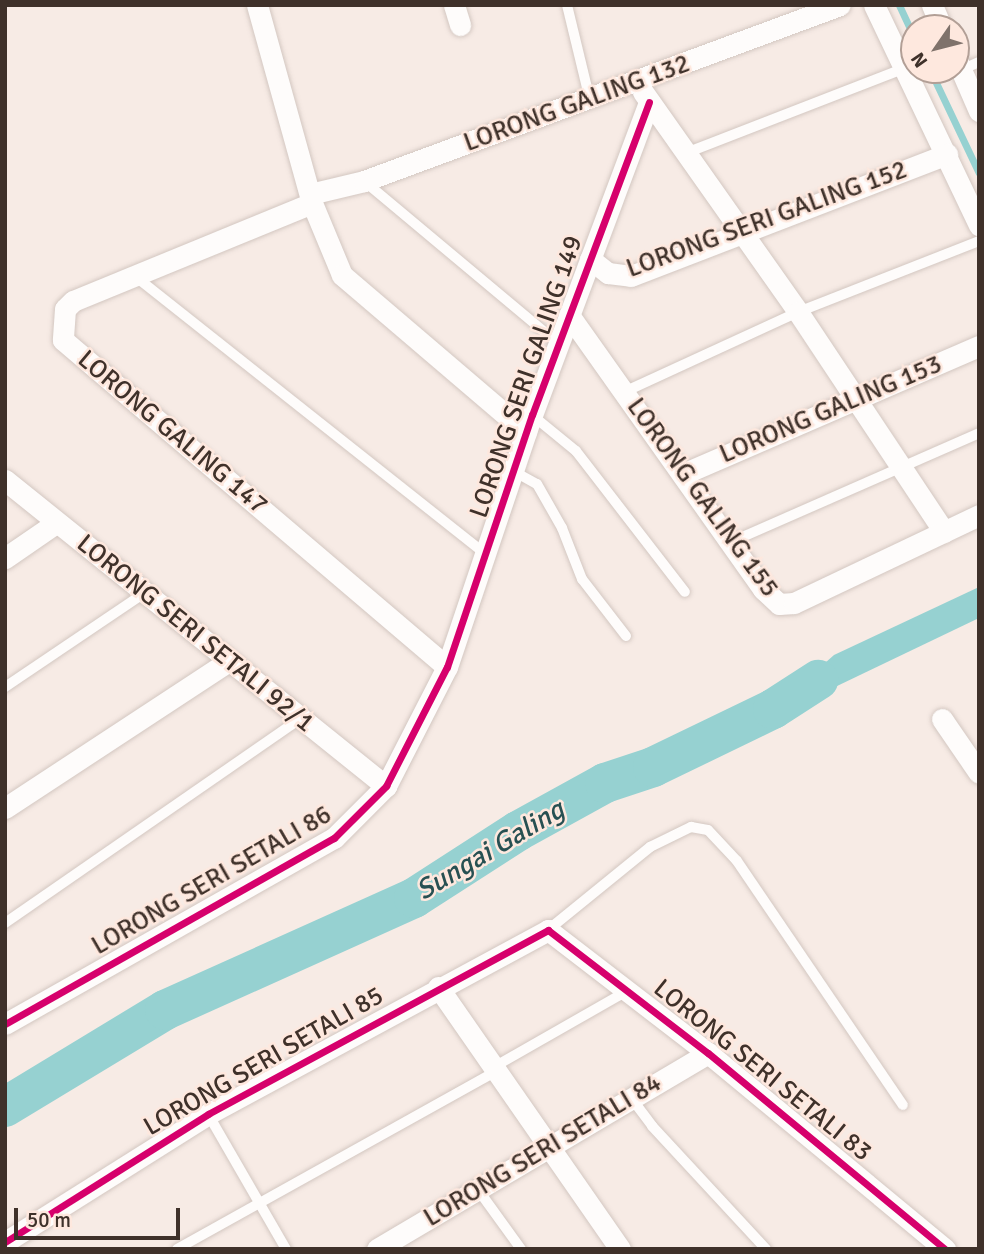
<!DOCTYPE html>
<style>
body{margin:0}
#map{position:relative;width:984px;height:1254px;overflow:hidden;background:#f7ebe5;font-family:Signika,sans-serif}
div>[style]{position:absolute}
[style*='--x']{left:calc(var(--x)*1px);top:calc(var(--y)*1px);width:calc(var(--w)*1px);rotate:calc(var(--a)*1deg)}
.water>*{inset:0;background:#96d1d1}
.stream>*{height:7px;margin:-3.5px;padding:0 3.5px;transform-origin:3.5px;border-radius:3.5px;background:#96d1d1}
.river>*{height:40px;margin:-20px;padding:0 20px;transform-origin:20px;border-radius:20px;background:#96d1d1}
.roads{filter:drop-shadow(0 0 2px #d3c7c1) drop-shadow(0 0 2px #d3c7c1)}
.service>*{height:10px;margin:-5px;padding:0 5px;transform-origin:5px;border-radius:5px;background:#fefcfb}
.minor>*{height:21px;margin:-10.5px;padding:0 10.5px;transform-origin:10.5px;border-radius:10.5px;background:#fefcfb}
.cycleway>*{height:7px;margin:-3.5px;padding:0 3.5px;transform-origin:3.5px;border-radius:3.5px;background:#d6006c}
span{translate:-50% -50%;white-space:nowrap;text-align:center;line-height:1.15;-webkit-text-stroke:5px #fee8de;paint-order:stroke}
.street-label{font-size:26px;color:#3f312a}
.water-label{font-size:28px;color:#275052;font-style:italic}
.frame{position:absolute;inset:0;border:7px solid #3f312a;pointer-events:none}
.north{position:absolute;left:900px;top:14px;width:70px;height:70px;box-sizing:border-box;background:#fee8de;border:2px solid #b29f96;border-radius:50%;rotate:235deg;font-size:19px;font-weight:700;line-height:28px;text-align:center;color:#3f312a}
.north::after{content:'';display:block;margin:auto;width:24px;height:32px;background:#7f726b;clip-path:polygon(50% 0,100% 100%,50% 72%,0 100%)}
.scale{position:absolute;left:14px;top:1208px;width:166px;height:32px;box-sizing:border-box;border:4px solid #3f312a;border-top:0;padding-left:9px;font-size:21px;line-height:24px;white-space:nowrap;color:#3f312a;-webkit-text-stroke:5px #fee8de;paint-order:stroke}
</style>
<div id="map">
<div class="water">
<div style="clip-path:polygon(979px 587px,979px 618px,835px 687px,773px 709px,834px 655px)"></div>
</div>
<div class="stream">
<div style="--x:899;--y:5;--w:35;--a:65"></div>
<div style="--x:930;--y:70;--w:114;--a:64.6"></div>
</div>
<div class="river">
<div style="--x:5;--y:1107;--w:187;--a:-31.2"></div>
<div style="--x:165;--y:1010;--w:273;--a:-24.2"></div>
<div style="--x:414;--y:898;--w:124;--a:-32.8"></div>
<div style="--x:518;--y:831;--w:99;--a:-28.9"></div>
<div style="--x:605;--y:783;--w:51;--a:-18.4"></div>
<div style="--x:653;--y:767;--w:133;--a:-25.8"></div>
<div style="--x:773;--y:709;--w:54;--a:-32.8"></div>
</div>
<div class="roads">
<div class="service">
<div style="--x:567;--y:5;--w:98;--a:76.4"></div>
<div style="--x:961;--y:70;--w:20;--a:-24"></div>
<div style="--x:686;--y:153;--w:235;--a:-21.2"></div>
<div style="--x:364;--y:181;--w:256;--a:39.9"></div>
<div style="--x:136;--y:277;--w:446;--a:38.4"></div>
<div style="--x:624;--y:392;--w:192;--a:-24.7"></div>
<div style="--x:798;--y:312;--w:194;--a:-21.4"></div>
<div style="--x:532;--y:415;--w:57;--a:39.3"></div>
<div style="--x:576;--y:451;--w:178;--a:52.3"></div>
<div style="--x:515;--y:472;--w:25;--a:29"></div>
<div style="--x:537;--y:484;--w:51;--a:60.4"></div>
<div style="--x:562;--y:528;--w:55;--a:68.6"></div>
<div style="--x:582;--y:579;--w:72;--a:52.3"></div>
<div style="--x:731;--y:542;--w:271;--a:-23.7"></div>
<div style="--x:5;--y:687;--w:166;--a:-34"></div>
<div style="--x:5;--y:923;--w:359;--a:-34.7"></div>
<div style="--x:548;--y:930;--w:132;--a:-39.1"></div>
<div style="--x:650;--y:847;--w:46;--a:-26"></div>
<div style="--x:691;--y:827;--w:17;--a:10"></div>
<div style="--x:708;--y:830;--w:42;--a:46.9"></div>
<div style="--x:737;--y:861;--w:295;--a:55.8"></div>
<div style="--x:492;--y:1068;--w:158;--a:-29.7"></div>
<div style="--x:632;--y:1099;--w:34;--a:53"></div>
<div style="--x:652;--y:1126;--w:168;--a:47.2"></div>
<div style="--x:208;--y:1114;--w:156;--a:60"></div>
<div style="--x:479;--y:1191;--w:72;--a:54.1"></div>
<div style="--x:177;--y:1249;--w:364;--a:-29.1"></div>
</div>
<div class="minor">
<div style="--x:257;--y:5;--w:205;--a:74.5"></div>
<div style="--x:312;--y:203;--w:78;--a:67.4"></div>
<div style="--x:342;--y:275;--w:242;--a:40.5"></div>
<div style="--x:454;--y:5;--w:21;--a:73"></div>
<div style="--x:874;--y:5;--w:244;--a:64.5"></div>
<div style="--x:932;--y:5;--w:25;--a:67"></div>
<div style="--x:956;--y:58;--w:58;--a:66.5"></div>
<div style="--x:643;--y:92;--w:269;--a:54.8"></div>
<div style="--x:798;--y:312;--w:264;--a:56.4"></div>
<div style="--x:310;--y:194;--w:56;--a:-13.5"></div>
<div style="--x:364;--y:181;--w:507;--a:-20.29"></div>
<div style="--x:312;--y:203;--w:258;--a:157.7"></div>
<div style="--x:73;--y:301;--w:11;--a:135"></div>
<div style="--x:65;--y:309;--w:31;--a:94"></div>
<div style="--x:63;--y:340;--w:504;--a:40.42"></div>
<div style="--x:590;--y:259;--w:23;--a:38"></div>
<div style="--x:608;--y:273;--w:23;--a:7"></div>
<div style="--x:631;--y:276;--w:339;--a:-21.1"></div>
<div style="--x:569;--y:315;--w:336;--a:54.7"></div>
<div style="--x:763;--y:589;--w:22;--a:43"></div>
<div style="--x:779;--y:604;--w:15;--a:-4"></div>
<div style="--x:794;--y:603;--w:205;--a:-25.4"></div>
<div style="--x:683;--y:474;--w:322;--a:-23.4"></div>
<div style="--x:5;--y:480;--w:489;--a:38.8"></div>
<div style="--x:5;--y:558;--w:62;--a:-34.5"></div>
<div style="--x:942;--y:719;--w:65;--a:55.6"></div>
<div style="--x:5;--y:808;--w:266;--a:-33.3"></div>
<div style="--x:438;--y:987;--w:319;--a:55.2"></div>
<div style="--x:5;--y:1024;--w:378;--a:-29.5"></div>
<div style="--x:334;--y:838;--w:74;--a:-45"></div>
<div style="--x:386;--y:786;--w:134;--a:-62.9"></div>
<div style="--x:447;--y:667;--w:266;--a:-71.4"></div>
<div style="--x:532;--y:415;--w:334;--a:-69.5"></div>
<div style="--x:5;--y:1242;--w:240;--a:-32.2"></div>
<div style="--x:208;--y:1114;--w:387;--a:-28.4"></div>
<div style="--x:548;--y:930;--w:202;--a:37.6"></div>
<div style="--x:708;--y:1053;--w:308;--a:39.6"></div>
<div style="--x:377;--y:1249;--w:385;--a:-30.6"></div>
</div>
</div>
<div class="cycleway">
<div style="--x:5;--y:1024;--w:378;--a:-29.5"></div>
<div style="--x:334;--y:838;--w:74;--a:-45"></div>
<div style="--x:386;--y:786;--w:134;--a:-62.9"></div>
<div style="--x:447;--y:667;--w:266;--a:-71.4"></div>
<div style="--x:532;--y:415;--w:334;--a:-69.5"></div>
<div style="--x:5;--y:1242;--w:240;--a:-32.2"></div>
<div style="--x:208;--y:1114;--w:387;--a:-28.4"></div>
<div style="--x:548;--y:930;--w:202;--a:37.6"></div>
<div style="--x:708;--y:1053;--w:308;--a:39.6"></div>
</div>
<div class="street-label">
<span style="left:577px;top:104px;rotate:-20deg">LORONG GALING 132</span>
<span style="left:767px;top:220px;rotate:-20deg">LORONG SERI GALING 152</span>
<span style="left:527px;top:377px;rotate:-71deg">LORONG SERI GALING 149</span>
<span style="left:831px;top:410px;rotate:-23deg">LORONG GALING 153</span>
<span style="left:172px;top:433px;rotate:40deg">LORONG GALING 147</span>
<span style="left:702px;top:498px;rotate:54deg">LORONG GALING 155</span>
<span style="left:195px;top:634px;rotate:39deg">LORONG SERI SETALI 92/1</span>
<span style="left:212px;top:881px;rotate:-30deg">LORONG SERI SETALI 86</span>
<span style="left:264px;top:1062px;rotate:-30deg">LORONG SERI SETALI 85</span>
<span style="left:762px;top:1071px;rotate:39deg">LORONG SERI SETALI 83</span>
<span style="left:543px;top:1151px;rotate:-31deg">LORONG SERI SETALI 84</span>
</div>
<div class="water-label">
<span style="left:490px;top:850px;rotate:-31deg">Sungai Galing</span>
</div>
<div class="frame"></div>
<div class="north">N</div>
<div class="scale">50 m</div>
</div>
